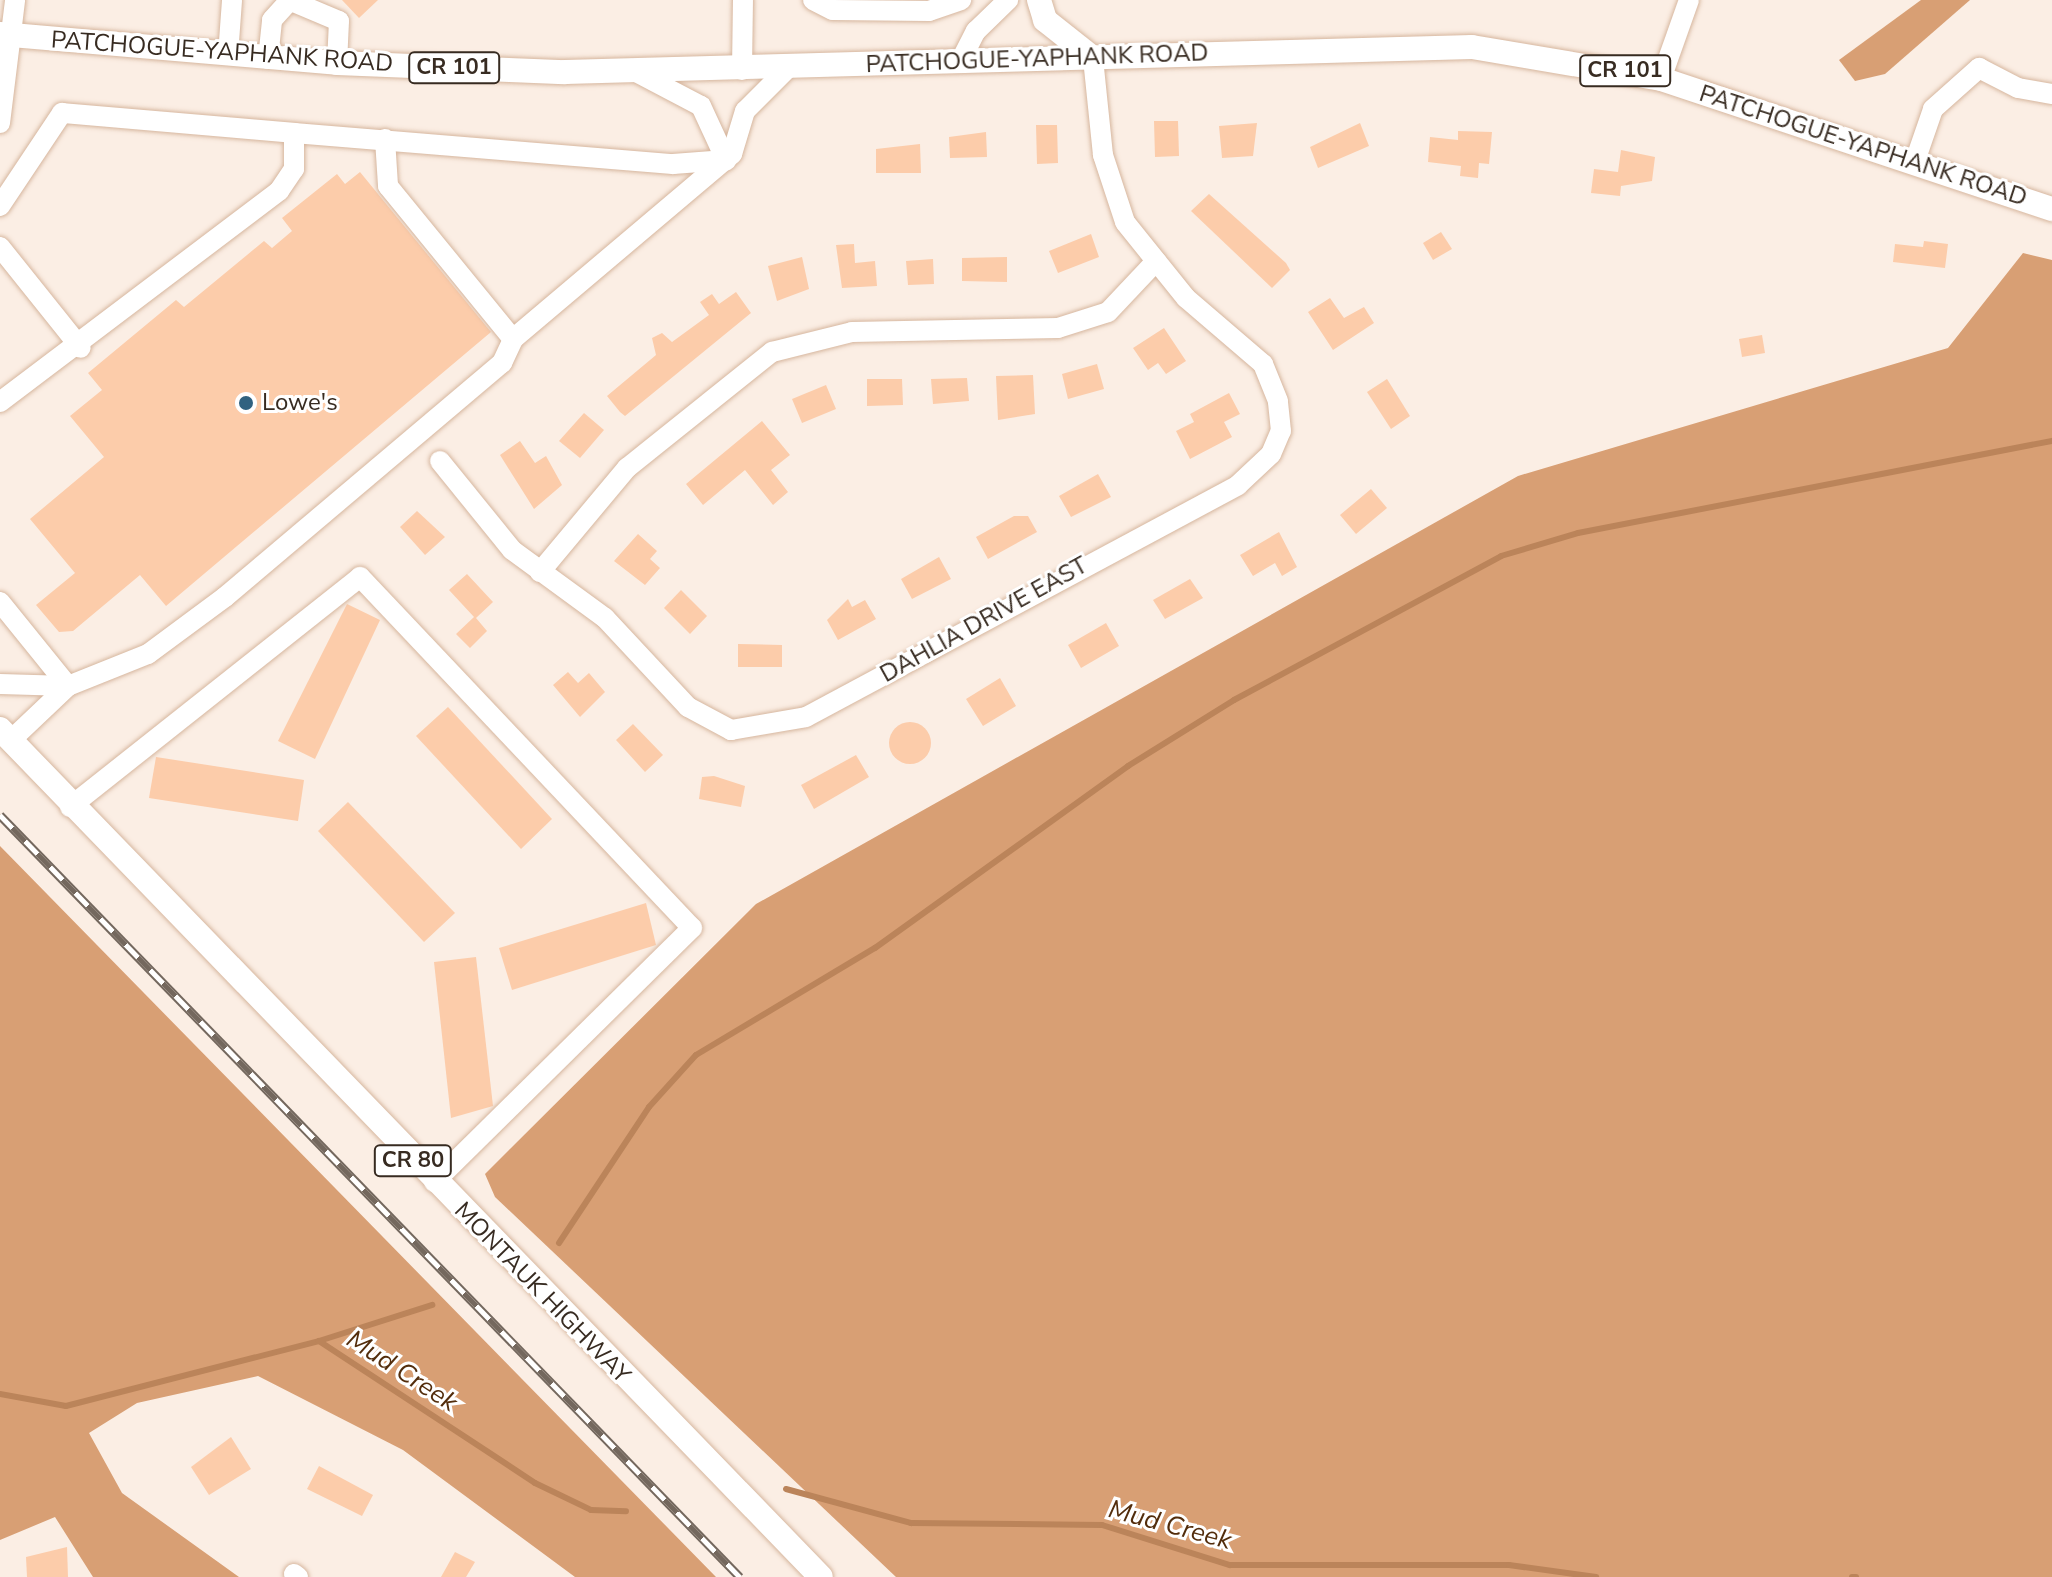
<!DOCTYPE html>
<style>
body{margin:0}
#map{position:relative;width:2052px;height:1577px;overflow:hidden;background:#fbeee4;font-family:"Nunito Sans",sans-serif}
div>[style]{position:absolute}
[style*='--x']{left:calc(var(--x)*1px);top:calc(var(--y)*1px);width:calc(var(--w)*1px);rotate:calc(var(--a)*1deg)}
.forest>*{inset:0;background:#d89f74}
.stream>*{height:6px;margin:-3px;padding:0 3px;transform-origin:3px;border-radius:3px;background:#bb845a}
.building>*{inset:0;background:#fcccaa}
.round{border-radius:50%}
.roads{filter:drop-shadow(0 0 2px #d6b69e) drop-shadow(0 0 2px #d6b69e)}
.minor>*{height:20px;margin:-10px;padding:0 10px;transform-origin:10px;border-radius:10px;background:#fff}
.major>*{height:24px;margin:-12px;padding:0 12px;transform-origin:12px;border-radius:12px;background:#fff}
.rail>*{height:9px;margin-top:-4.5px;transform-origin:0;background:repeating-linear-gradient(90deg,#fff 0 18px,#74685e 0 36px);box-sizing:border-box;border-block:2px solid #74685e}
.dots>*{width:22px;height:22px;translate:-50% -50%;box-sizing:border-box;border:4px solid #fff;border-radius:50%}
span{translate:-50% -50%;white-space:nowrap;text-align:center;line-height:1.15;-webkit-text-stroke:6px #fff;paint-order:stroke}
.shield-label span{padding:2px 6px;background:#fff;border:2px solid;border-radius:6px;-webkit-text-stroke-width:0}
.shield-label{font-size:22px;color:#372b21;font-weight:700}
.street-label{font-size:24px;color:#372b21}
.poi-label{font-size:24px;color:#372b21}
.left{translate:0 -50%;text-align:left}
.water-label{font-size:26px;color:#532d0c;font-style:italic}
</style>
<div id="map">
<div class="forest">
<div style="clip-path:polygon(1921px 0,1970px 0,1885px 74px,1855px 81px,1839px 60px)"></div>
<div style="clip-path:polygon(2023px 253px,2052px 260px,2052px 1577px,896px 1577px,495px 1197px,485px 1174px,756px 904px,1518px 476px,1948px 348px)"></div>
<div style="clip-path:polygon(0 846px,716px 1577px,575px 1577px,403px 1450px,258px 1376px,137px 1403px,89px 1433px,122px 1493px,239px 1577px,93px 1577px,55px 1517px,0 1540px)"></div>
</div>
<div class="stream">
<div style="--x:559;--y:1243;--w:163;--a:-56.5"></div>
<div style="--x:649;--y:1107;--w:70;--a:-47.9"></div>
<div style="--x:696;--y:1055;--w:209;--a:-30.9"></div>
<div style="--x:875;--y:948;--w:312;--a:-35.7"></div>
<div style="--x:1128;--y:766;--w:125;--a:-31.9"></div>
<div style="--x:1234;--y:700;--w:303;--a:-28.3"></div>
<div style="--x:1501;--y:556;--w:80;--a:-16.6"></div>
<div style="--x:1578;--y:533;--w:483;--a:-11"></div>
<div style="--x:319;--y:1341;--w:119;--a:-17.7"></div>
<div style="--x:0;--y:1394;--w:67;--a:10.3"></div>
<div style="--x:66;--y:1406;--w:261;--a:-14.4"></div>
<div style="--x:319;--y:1341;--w:258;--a:33.3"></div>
<div style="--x:535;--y:1483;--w:62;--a:25.7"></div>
<div style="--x:591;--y:1510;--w:35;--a:2"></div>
<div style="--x:786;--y:1489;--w:130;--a:15.2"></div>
<div style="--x:911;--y:1523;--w:191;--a:0.6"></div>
<div style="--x:1102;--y:1525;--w:134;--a:17.4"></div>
<div style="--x:1230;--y:1565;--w:279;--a:0"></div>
<div style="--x:1509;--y:1565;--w:88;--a:7.9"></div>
<div style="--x:1852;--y:1577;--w:4;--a:0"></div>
</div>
<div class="building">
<div style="clip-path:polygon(342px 0,378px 0,359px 18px)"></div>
<div style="clip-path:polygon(1154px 121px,1178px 121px,1179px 156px,1155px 157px)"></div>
<div style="clip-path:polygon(1257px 123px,1253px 156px,1222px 158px,1219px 126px)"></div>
<div style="clip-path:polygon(1360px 123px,1369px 146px,1318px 168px,1310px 147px)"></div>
<div style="clip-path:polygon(1036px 125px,1057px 125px,1058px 163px,1037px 164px)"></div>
<div style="clip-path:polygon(1458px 131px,1492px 132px,1489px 164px,1479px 163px,1478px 178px,1460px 176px,1461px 166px,1428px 162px,1430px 137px,1458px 140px)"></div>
<div style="clip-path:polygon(986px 132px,987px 157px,950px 158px,949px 137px)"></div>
<div style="clip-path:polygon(920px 144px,921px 173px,876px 173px,876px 149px)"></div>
<div style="clip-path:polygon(1621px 150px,1655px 157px,1652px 181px,1621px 186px,1620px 196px,1591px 193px,1594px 169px,1618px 172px)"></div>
<div style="clip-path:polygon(360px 172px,491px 332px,166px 606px,140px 575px,73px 631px,59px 632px,36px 605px,75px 573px,30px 519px,104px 457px,70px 416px,102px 390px,88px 373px,176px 300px,184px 307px,264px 241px,272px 248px,292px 231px,282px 218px,337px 174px,345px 184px)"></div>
<div style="clip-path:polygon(1209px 194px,1286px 263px,1290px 270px,1272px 288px,1191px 211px)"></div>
<div style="clip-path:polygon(1441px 232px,1452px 249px,1433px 260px,1423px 243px)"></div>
<div style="clip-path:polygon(1091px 234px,1099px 257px,1058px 273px,1049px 251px)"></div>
<div style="clip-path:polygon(1924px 241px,1948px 244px,1945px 268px,1893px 262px,1895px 244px,1923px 247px)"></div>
<div style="clip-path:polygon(854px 244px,855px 263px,875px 261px,877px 286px,842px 288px,836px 245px)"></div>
<div style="clip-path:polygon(802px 257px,809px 289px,777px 301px,768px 266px)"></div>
<div style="clip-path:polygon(1007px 257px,1007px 282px,962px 281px,962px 258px)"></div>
<div style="clip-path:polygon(933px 259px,934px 284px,908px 285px,906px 261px)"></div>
<div style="clip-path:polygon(736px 292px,751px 313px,625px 416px,620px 412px,607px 396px,656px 355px,652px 338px,662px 333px,672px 342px,709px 315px,700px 302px,712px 294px,719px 304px)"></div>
<div style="clip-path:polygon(1330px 298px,1344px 318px,1364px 307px,1374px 323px,1333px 350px,1308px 312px)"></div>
<div style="clip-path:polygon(1164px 328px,1186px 361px,1166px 374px,1158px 363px,1148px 370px,1133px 348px)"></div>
<div style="clip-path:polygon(1762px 335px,1765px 353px,1742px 357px,1739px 339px)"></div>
<div style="clip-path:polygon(1097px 364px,1104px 389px,1068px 399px,1062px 374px)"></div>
<div style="clip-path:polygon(1033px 375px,1035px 414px,998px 420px,996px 376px)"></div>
<div style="clip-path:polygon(967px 378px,969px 401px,933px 404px,931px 379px)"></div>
<div style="clip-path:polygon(867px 379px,902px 379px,903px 405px,867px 406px)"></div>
<div style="clip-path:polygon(1387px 379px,1410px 416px,1391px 429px,1367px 392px)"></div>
<div style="clip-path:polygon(826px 385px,836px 409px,802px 423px,792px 399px)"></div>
<div style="clip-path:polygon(1229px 393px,1240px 414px,1224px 422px,1232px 437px,1190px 459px,1176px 431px,1194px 422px,1190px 414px)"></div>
<div style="clip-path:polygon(584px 413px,604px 430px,580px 458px,559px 441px)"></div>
<div style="clip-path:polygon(762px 421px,790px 455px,771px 470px,788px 492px,773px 505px,745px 470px,703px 505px,686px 484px)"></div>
<div style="clip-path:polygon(520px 441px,535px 463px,546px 456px,562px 485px,534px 509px,500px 455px)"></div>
<div style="clip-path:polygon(1098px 474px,1111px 497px,1071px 517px,1059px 496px)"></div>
<div style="clip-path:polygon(1371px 489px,1387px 508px,1356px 534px,1340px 515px)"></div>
<div style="clip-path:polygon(417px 511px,445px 537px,425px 555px,400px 527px)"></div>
<div style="clip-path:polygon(1014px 516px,1028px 516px,1037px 532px,988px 559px,976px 537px)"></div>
<div style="clip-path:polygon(1279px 532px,1297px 567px,1282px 576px,1275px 563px,1253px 576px,1240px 555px)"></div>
<div style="clip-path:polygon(638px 534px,657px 551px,650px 559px,660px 568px,645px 585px,614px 561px)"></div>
<div style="clip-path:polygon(939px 557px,951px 579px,912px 599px,901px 579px)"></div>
<div style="clip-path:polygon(467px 574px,493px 602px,476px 618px,487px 631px,470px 648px,456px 634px,474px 617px,449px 590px)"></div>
<div style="clip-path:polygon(1190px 579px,1203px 598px,1165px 619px,1153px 600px)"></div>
<div style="clip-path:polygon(681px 590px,707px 616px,690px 634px,664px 608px)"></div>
<div style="clip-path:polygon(848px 599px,852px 607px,865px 600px,876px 619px,838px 640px,827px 620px)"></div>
<div style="clip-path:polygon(347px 604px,380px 620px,315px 759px,278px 741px)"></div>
<div style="clip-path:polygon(1106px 623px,1119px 646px,1081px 668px,1068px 645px)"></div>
<div style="clip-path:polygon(738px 644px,782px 645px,782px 667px,738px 667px)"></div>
<div style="clip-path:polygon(568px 672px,578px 683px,589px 673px,605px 692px,580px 717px,553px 685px)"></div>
<div style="clip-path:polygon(1000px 678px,1016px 706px,983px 726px,966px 699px)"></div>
<div style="clip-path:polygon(448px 707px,552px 819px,521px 849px,416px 736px)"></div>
<div class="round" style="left:889px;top:722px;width:42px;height:42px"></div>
<div style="clip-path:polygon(633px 724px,663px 755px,645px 772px,616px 740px)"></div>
<div style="clip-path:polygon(856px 755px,869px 777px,814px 809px,801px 785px)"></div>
<div style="clip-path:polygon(156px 757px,304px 780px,298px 821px,149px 798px)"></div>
<div style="clip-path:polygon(714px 776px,745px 786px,741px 807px,699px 799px,702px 777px)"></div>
<div style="clip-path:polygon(348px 802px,455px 913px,424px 942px,318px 831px)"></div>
<div style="clip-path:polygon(646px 903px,656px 945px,512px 990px,499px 948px)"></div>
<div style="clip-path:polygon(476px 957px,493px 1106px,451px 1118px,434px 962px)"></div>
<div style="clip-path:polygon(231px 1437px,251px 1469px,209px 1495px,191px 1467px)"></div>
<div style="clip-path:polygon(319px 1466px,373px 1495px,362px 1516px,307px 1489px)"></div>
<div style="clip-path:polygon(67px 1547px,68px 1577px,27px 1577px,26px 1557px)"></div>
<div style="clip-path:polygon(455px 1552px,475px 1562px,466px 1577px,441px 1577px)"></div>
</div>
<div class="roads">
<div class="minor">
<div style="--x:289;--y:0;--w:54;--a:22.8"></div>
<div style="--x:339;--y:21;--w:42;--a:92.7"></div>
<div style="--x:813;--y:0;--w:22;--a:27"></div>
<div style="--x:833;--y:10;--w:96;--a:0.6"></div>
<div style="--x:929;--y:11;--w:34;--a:-19"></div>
<div style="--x:228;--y:55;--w:55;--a:-85.8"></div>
<div style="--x:268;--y:59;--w:39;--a:-84"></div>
<div style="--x:272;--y:20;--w:27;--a:-48"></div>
<div style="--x:960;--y:62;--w:35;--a:-63"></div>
<div style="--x:976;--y:31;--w:45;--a:-44.1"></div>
<div style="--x:742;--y:70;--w:70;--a:-89.2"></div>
<div style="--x:636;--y:72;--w:73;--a:27.6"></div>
<div style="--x:701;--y:106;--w:60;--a:65.2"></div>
<div style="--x:1661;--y:79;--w:84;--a:-70.5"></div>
<div style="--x:0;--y:123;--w:124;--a:-83"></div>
<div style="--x:385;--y:139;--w:47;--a:86.3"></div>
<div style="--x:388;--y:186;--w:198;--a:50.8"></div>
<div style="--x:513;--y:339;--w:287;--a:-40.2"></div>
<div style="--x:732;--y:154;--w:45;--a:-73.2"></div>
<div style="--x:745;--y:111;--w:59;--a:-45"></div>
<div style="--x:1914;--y:164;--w:58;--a:-70.9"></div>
<div style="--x:1933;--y:109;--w:62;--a:-41.7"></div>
<div style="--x:1979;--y:68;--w:44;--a:27.1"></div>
<div style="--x:2018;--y:88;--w:35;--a:10"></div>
<div style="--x:0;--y:206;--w:112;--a:-56.3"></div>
<div style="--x:62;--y:113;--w:233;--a:4.9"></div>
<div style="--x:0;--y:247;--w:129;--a:51.3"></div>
<div style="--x:0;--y:402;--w:350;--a:-37.1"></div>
<div style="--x:279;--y:191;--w:27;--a:-56"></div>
<div style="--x:294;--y:169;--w:36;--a:-90"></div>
<div style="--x:294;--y:133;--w:380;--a:4.7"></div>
<div style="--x:673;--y:164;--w:53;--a:-4.3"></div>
<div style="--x:440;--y:461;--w:114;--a:51"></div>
<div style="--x:512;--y:550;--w:115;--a:36.2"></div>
<div style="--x:605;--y:618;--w:122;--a:47"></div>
<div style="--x:688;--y:707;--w:49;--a:28.1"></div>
<div style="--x:731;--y:730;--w:76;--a:-9.8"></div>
<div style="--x:806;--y:717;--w:490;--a:-28.2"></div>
<div style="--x:1238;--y:485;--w:45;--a:-43.2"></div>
<div style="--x:1271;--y:454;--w:25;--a:-67"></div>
<div style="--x:1281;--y:431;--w:30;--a:-96"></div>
<div style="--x:1278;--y:401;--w:40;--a:-112"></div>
<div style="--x:1263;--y:364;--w:101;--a:-139.4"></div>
<div style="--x:1186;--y:298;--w:97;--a:-128.8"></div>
<div style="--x:1125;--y:222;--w:71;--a:-108.2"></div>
<div style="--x:1103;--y:155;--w:98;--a:-95.9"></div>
<div style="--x:540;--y:572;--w:136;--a:-50.1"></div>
<div style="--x:627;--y:468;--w:186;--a:-38.7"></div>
<div style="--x:772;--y:352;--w:82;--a:-14"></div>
<div style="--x:852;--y:332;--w:206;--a:-1.1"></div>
<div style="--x:1058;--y:328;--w:52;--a:-17.7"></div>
<div style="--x:1108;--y:312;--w:70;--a:-46.7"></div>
<div style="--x:0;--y:602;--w:108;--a:51"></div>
<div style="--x:0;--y:684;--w:68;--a:1.7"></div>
<div style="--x:10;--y:741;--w:80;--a:-43.5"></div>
<div style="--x:68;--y:686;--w:86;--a:-21.8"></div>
<div style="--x:148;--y:654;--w:96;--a:-36.5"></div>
<div style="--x:225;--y:597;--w:363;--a:-40.2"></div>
<div style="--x:502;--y:363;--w:26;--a:-65"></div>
<div style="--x:70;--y:807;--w:370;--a:-38.4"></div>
<div style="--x:360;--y:577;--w:483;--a:46.6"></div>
<div style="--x:692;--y:928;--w:362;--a:135.4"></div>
<div style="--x:294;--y:1574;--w:5;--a:37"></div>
</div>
<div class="major">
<div style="--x:1039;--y:0;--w:21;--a:73"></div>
<div style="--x:1045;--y:20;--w:61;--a:38.4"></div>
<div style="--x:0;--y:34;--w:338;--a:4.9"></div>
<div style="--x:337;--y:63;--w:228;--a:2.3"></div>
<div style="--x:565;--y:72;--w:907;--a:-1.58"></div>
<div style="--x:1472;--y:47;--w:192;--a:9.6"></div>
<div style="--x:1661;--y:79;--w:412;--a:18.4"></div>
<div style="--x:0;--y:729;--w:1180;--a:45.93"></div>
</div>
</div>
<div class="rail">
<div style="--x:0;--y:815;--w:1062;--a:45.84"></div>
</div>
<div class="dots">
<div style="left:246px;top:403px;background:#316280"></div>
</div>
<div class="shield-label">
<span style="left:454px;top:68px">CR 101</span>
<span style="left:1625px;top:71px">CR 101</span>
<span style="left:413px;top:1161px">CR 80</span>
</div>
<div class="street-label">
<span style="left:222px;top:52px;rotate:4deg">PATCHOGUE-YAPHANK ROAD</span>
<span style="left:1037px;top:59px;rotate:-2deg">PATCHOGUE-YAPHANK ROAD</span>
<span style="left:1863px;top:146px;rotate:18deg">PATCHOGUE-YAPHANK ROAD</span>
<span style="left:984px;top:620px;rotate:-29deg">DAHLIA DRIVE EAST</span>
<span style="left:542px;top:1293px;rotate:46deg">MONTAUK HIGHWAY</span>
</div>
<div class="poi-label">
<span class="left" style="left:262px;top:403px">Lowe's</span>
</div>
<div class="water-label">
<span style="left:402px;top:1371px;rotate:33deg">Mud Creek</span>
<span style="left:1170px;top:1525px;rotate:15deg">Mud Creek</span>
</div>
</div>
